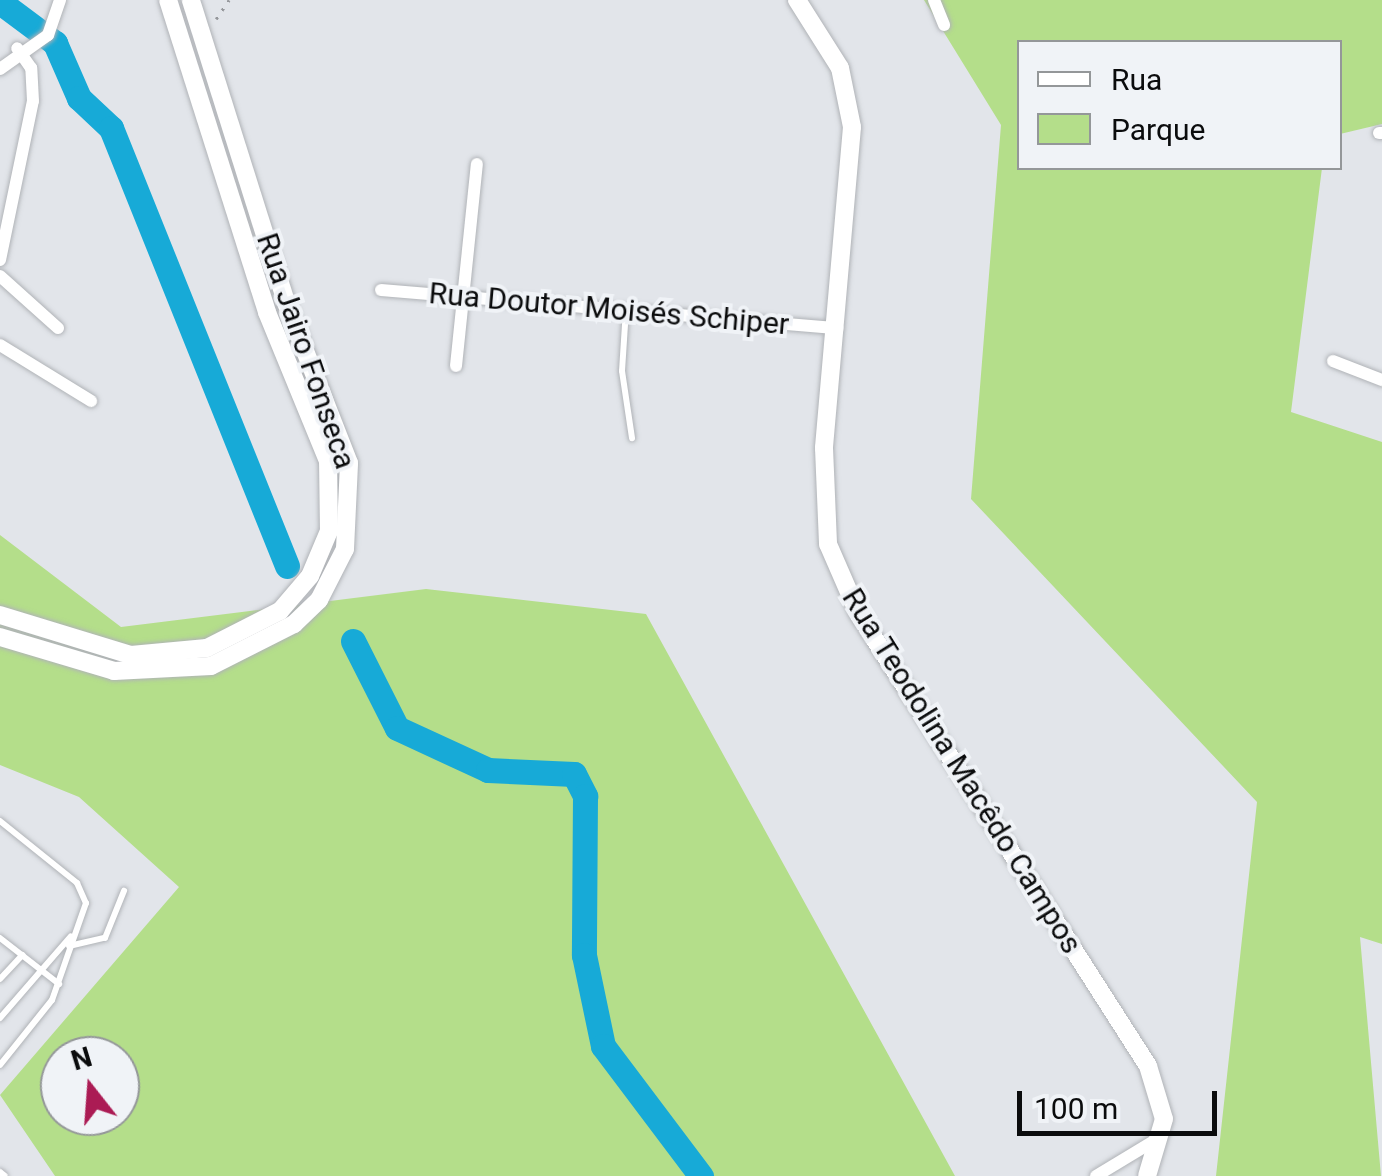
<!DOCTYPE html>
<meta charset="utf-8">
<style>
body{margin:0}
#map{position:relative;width:1382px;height:1176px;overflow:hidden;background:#e2e5ea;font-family:Roboto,sans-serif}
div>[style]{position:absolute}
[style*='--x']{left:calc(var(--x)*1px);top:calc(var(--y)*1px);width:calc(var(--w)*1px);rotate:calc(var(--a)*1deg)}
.green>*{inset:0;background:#b4de8a}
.river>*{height:25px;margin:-12.5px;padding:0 12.5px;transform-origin:12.5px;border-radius:12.5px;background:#17aad7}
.path>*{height:2.5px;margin-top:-1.25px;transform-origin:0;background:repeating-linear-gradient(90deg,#95979b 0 2.5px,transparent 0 10.5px)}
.roads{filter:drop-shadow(0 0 2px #b0b3b7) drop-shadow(0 0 2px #b0b3b7)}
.lane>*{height:6px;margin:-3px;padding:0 3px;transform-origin:3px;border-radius:3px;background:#fff}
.street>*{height:12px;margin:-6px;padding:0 6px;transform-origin:6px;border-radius:6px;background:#fff}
.secondary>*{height:18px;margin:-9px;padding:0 9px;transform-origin:9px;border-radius:9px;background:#fff}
span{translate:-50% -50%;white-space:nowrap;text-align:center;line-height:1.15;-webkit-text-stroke:8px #f0f3f7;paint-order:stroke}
.street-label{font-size:30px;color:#0b0c0d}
.legend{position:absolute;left:1017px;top:40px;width:325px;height:130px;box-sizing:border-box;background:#f0f3f7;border:2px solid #949799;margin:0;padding:12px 18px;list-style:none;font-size:30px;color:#0b0c0d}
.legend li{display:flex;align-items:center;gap:20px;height:50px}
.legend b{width:50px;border:2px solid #949799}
.north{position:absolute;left:40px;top:1036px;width:100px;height:100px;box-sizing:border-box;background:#f0f3f7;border:2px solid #949799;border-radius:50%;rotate:343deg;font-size:28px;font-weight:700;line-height:40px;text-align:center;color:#0b0c0d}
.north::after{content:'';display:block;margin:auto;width:35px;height:45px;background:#ab1b54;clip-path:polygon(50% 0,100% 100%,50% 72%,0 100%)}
.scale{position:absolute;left:1017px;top:1091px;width:200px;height:45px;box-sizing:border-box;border:5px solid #0b0c0d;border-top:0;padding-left:12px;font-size:30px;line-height:35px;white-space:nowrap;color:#0b0c0d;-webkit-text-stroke:8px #f0f3f7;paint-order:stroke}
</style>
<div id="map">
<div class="green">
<div style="clip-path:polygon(924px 0,1382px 0,1382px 124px,1340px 134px,1340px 42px,1019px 42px,1019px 168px,1322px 168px,1291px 412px,1382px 442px,1382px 944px,1360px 937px,1381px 1176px,1216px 1176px,1257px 802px,971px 499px,1001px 125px)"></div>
<div style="clip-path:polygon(evenodd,0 535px,121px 627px,426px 589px,646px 614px,955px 1176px,55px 1176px,0 1095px,179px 887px,79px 797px,0 765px,0 535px,60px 1056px,120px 1056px,120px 1116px,60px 1116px,60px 1056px)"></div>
</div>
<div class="river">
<div style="--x:0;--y:2;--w:69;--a:36.7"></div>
<div style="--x:55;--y:43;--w:60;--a:66.4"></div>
<div style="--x:79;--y:98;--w:44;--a:43.2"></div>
<div style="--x:111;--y:128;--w:472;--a:68.1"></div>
<div style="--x:353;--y:641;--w:97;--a:63.2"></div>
<div style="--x:397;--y:728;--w:100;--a:24.8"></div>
<div style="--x:488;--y:770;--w:86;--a:2.7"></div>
<div style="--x:574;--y:774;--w:25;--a:63"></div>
<div style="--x:585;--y:796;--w:159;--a:90.4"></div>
<div style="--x:584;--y:955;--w:93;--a:78.2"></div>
<div style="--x:603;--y:1046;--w:163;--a:53"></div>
</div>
<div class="path">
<div style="--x:216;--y:19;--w:23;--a:-56"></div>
</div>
<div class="roads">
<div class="lane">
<div style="--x:626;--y:309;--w:62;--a:93.7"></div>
<div style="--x:622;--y:371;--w:68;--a:81.5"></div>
<div style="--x:0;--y:821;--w:99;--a:38.8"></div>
<div style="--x:77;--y:883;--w:22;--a:66"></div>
<div style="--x:86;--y:903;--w:103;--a:109.3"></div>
<div style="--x:52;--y:1000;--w:83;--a:128.7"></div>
<div style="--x:0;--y:938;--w:75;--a:37.9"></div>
<div style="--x:69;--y:946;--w:37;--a:-13"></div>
<div style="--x:105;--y:938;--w:51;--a:-68"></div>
<div style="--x:0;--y:979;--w:33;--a:-47"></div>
<div style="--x:0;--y:1018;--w:108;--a:-49.1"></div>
<div style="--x:0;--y:1172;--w:6;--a:39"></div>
</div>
<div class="street">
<div style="--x:934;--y:0;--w:27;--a:68"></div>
<div style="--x:0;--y:69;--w:59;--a:-35.3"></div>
<div style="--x:48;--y:35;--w:37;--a:-71"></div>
<div style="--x:1379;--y:133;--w:3;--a:0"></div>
<div style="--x:0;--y:260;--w:162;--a:-78.3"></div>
<div style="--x:33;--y:101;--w:33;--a:-93"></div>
<div style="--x:31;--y:68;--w:24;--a:-125"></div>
<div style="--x:0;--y:276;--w:78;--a:41.9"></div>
<div style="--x:381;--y:290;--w:458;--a:4.8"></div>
<div style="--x:0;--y:345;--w:107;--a:31.6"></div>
<div style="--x:1333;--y:361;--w:53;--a:21.2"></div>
<div style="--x:456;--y:366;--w:203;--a:-84.1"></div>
<div style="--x:1096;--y:1176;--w:74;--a:-31.1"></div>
</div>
<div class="secondary">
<div style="--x:797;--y:0;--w:80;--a:57.7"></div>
<div style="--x:840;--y:68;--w:60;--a:78.5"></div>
<div style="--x:852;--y:127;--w:322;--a:95"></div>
<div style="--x:824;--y:448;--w:96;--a:87.6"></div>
<div style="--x:828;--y:544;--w:75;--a:66.5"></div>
<div style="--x:858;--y:613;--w:538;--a:57.37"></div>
<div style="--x:1148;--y:1066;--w:55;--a:73.2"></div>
<div style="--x:1164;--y:1119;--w:59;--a:106.6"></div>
<div style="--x:0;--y:615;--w:137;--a:17"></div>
<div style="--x:131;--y:655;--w:76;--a:-5.3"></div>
<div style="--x:207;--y:648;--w:82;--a:-26.9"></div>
<div style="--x:280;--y:611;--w:46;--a:-49.4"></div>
<div style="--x:310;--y:576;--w:49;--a:-67.1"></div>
<div style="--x:329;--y:531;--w:70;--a:-90.8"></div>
<div style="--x:328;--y:461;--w:161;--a:-112.3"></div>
<div style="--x:267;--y:312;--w:327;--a:-107.6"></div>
<div style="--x:0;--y:637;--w:119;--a:16.6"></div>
<div style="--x:114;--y:671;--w:97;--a:-3"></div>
<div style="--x:211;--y:666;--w:93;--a:-26.8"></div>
<div style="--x:294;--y:624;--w:35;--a:-44"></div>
<div style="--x:319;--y:600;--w:57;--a:-63"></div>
<div style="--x:345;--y:549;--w:86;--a:-87.3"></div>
<div style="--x:349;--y:463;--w:170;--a:-111.4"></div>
<div style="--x:287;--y:305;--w:320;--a:-107.5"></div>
</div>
</div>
<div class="street-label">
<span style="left:609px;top:309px;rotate:5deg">Rua Doutor Moisés Schiper</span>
<span style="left:306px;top:351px;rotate:71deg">Rua Jairo Fonseca</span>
<span style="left:962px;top:771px;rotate:58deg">Rua Teodolina Macêdo Campos</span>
</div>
<ul class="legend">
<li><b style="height:12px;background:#fff"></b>Rua</li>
<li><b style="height:28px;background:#b4de8a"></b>Parque</li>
</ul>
<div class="north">N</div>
<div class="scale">100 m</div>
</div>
